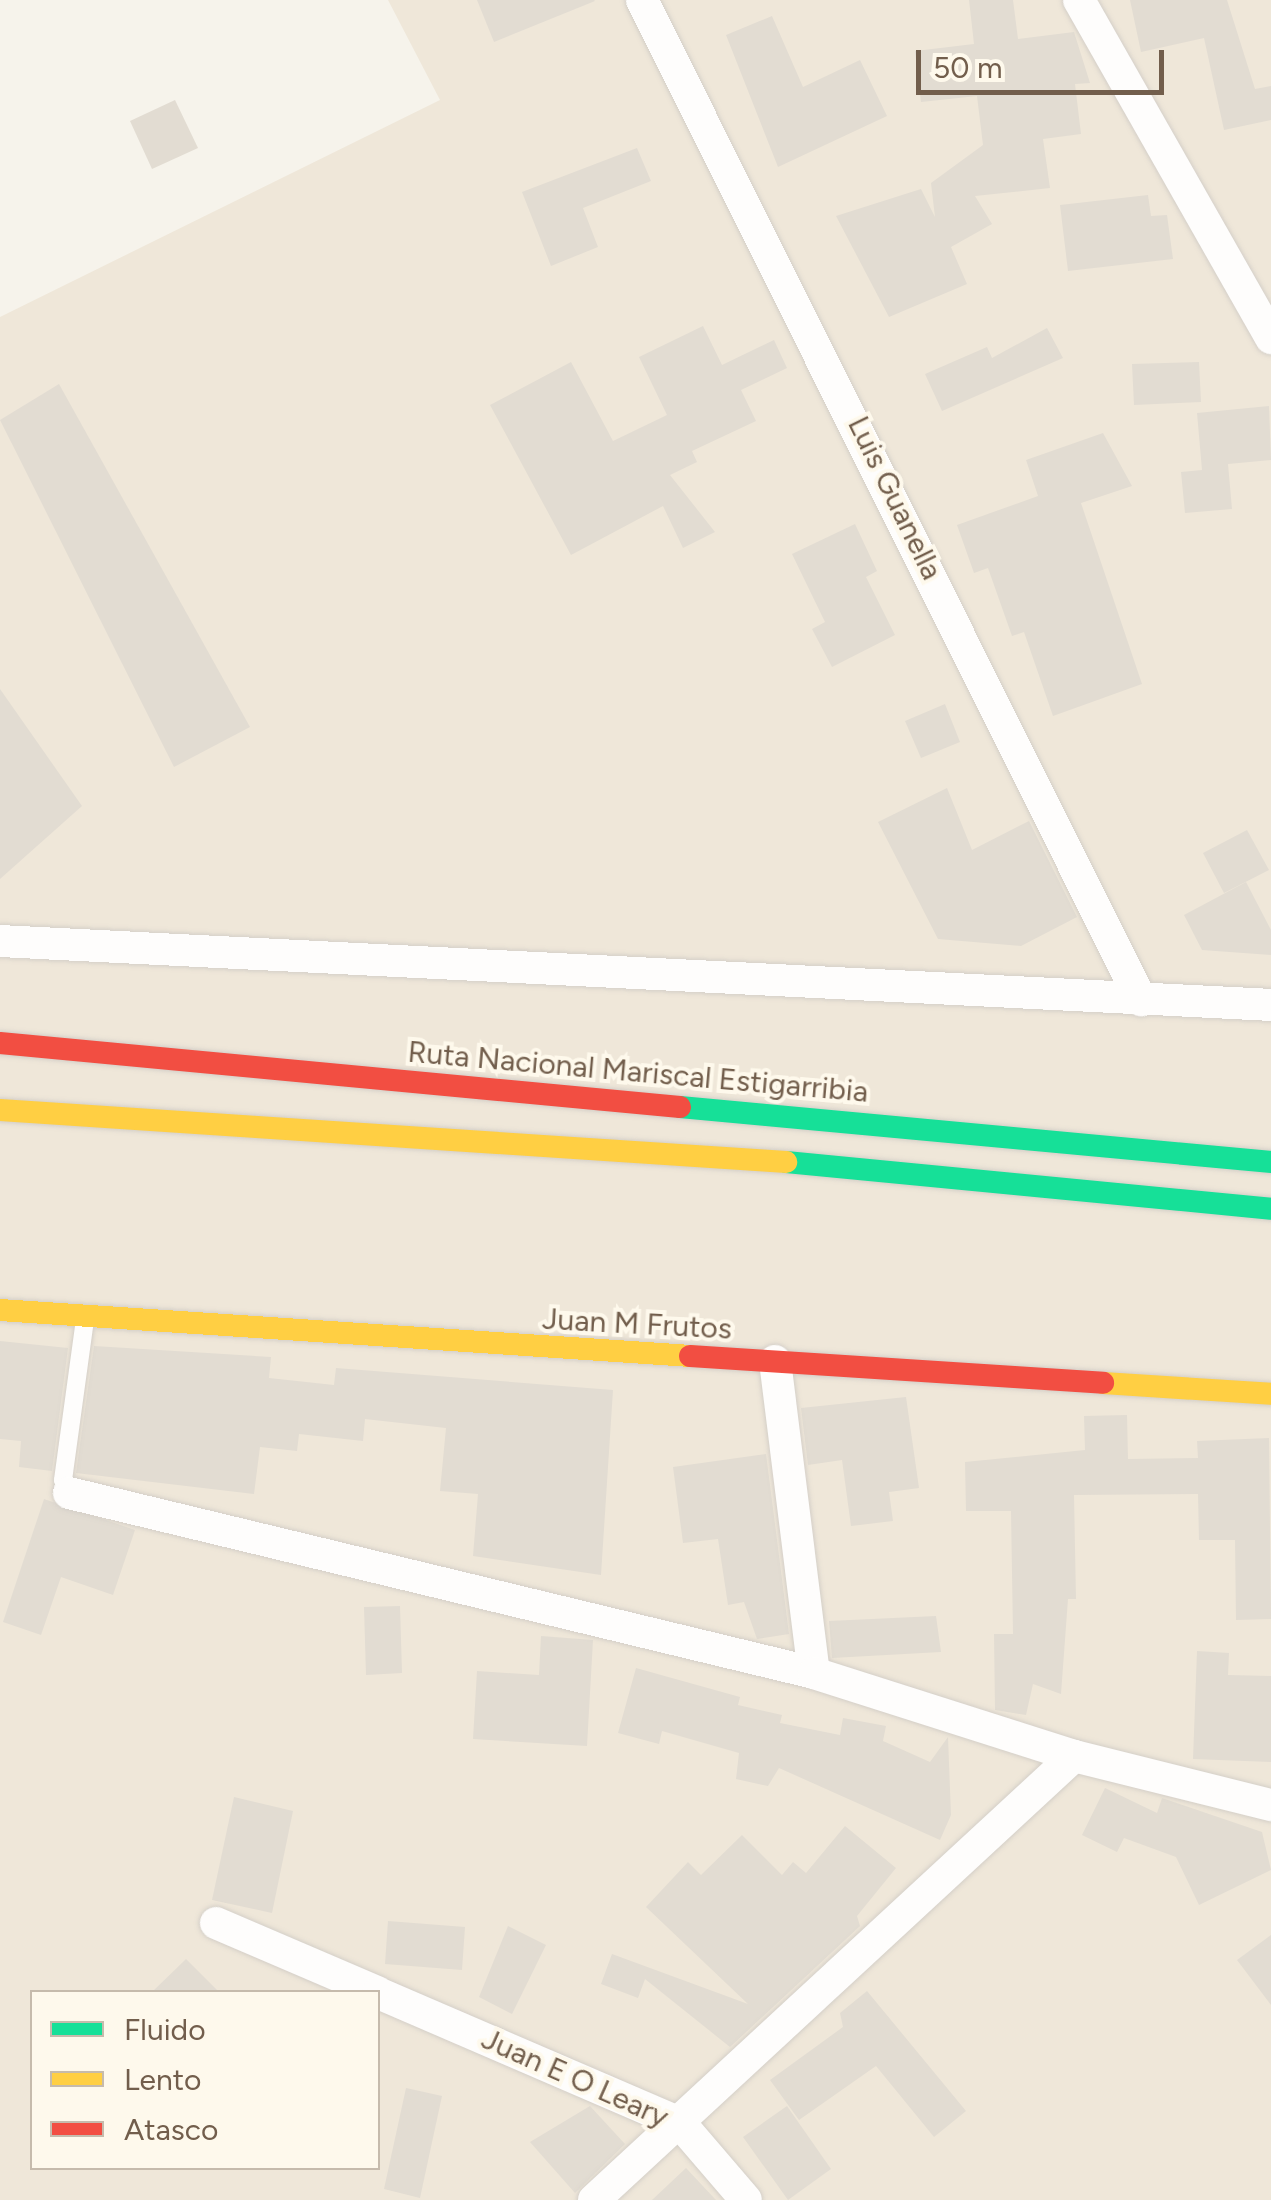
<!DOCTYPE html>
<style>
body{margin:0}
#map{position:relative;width:1271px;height:2200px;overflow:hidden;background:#f6f3eb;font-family:Figtree,sans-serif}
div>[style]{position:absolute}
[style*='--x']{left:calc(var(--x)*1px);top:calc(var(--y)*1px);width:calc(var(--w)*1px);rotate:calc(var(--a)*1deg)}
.residential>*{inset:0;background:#efe7d9}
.building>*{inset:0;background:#e2dcd2}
.roads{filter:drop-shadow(0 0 2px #d4cfc8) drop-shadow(0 0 2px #d4cfc8)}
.lane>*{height:18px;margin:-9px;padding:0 9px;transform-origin:9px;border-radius:9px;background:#fefdfc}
.street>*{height:32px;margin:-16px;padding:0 16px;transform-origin:16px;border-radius:16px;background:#fefdfc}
.fast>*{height:22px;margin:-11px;padding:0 11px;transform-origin:11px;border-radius:11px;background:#16e098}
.slow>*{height:22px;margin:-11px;padding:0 11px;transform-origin:11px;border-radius:11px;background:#ffcf43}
.jam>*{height:22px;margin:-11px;padding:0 11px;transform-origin:11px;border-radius:11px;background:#f24e42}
span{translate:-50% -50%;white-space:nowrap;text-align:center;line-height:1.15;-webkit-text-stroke:8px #fef9ec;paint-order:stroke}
.street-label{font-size:30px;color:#725e4c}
.legend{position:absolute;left:30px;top:1990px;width:350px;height:180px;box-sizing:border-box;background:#fef9ec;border:2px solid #c6bbac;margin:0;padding:12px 18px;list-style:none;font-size:30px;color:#725e4c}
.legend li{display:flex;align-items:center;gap:20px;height:50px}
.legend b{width:50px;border:2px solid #c6bbac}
.scale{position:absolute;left:916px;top:50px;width:248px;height:45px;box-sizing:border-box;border:5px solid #725e4c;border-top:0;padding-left:12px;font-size:30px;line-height:35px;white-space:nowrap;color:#725e4c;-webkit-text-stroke:8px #fef9ec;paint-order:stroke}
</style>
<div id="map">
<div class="residential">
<div style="clip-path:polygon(evenodd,388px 0,1271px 0,1271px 2200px,0 2200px,0 317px,440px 100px,388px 0,32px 1992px,378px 1992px,378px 2168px,32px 2168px,32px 1992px)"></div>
</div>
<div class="building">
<div style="clip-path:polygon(477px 0,594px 0,595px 1px,494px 42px)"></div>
<div style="clip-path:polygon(969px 0,1013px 0,1018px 39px,1074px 32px,1090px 83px,1075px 84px,1081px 134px,1043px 139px,1050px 188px,975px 196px,992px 224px,951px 247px,967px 284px,889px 317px,836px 216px,921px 189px,935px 217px,931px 183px,983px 145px,977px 96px,921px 102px,915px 51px,974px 44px)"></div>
<div style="clip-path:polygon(1130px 0,1227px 0,1255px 89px,1271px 86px,1271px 120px,1224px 130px,1204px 38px,1141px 52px)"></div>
<div style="clip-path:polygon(772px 16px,803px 87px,860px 60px,887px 116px,778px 167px,726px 35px)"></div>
<div style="clip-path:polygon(175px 100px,198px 148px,152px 169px,130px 121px)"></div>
<div style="clip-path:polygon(637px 148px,651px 181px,583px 208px,598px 247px,551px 266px,522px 192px)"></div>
<div style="clip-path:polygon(1148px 195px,1151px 216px,1167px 215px,1173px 259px,1068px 271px,1060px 205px)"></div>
<div style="clip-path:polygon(703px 326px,722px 365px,774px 340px,787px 368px,741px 390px,756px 421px,692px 451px,697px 462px,670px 475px,715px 532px,683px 548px,663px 506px,571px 555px,490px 405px,571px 362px,613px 441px,667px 415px,639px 357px)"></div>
<div style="clip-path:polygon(1047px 328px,1063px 358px,942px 411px,925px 374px,987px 347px,992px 358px)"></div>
<div style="clip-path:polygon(1199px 362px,1201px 402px,1134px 405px,1132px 364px)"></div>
<div style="clip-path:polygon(59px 384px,250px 727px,174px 767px,0 420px)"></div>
<div style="clip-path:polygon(1269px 406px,1271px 460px,1228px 464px,1232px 509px,1185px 513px,1181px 472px,1202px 470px,1197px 413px)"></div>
<div style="clip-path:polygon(1103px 433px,1132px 486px,1081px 503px,1142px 684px,1053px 716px,1024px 632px,1012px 636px,988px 568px,974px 573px,957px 525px,1038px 496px,1026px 460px)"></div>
<div style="clip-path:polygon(855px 524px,877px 571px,866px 577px,895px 635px,832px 667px,812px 629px,825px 622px,792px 554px)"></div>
<div style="clip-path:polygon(0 689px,82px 806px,0 879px)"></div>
<div style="clip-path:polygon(945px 704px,960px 742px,921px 758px,905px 721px)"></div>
<div style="clip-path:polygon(947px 788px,972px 850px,1029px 821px,1077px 917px,1021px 946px,938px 939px,878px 822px)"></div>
<div style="clip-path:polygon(1247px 830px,1269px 870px,1224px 893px,1203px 853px)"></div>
<div style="clip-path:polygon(1246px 882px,1271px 930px,1271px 955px,1202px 950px,1184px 915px)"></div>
<div style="clip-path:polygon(0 1341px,68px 1348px,52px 1471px,19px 1467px,21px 1441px,0 1439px)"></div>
<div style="clip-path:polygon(94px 1346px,271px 1357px,269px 1378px,334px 1385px,336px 1368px,613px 1390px,601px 1575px,473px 1556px,478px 1494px,440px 1491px,446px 1428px,365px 1419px,363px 1441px,299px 1434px,297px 1451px,260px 1447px,254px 1494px,76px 1473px)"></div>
<div style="clip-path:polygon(906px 1397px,919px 1488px,889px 1492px,893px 1521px,851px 1526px,842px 1460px,808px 1465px,801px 1408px)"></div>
<div style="clip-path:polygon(1127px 1415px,1128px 1459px,1198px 1458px,1197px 1441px,1269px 1438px,1271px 1619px,1236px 1620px,1235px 1540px,1199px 1540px,1198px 1494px,1074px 1495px,1076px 1599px,1068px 1599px,1061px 1694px,1033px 1684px,1026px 1715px,995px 1710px,994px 1634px,1013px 1634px,1011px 1511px,966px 1511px,965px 1462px,1085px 1450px,1084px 1416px)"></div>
<div style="clip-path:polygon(766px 1454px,789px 1634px,757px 1639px,744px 1602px,728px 1605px,718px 1539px,683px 1543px,673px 1467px)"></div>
<div style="clip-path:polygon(44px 1499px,135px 1530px,113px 1595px,61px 1577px,41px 1635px,3px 1622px)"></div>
<div style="clip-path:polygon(400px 1606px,402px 1673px,366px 1675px,364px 1607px)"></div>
<div style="clip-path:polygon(936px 1616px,941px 1652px,832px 1658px,829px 1621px)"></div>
<div style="clip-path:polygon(541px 1636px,593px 1640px,587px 1746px,473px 1739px,477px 1671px,539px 1675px)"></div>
<div style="clip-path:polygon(1197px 1651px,1229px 1653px,1228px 1675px,1271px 1676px,1271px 1762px,1193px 1759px)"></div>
<div style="clip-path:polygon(636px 1668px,740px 1697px,738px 1705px,782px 1715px,780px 1723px,840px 1735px,843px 1718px,886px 1726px,883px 1741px,930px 1762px,948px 1737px,951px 1815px,940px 1840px,779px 1768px,768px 1786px,736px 1779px,739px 1753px,662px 1731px,659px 1744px,618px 1733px)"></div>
<div style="clip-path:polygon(1105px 1788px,1157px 1813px,1162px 1798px,1262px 1832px,1271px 1870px,1199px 1905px,1176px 1857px,1124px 1838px,1117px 1852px,1082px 1835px)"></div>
<div style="clip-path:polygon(234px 1797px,293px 1811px,272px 1913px,212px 1900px)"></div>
<div style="clip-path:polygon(845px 1826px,896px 1868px,857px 1916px,860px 1926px,730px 2047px,645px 1979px,638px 1998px,601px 1984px,612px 1954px,748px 2004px,646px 1907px,688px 1862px,701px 1875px,742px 1835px,782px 1875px,793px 1862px,806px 1873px)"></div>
<div style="clip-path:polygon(388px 1921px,465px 1927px,462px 1970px,385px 1964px)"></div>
<div style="clip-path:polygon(508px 1926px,546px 1945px,512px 2014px,479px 1997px)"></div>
<div style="clip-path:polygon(1271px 1935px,1271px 2005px,1237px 1960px)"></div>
<div style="clip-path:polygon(186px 1959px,219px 1992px,152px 1992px)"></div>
<div style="clip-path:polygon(867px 1991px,966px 2111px,934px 2137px,876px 2066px,799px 2120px,770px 2080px,843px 2027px,840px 2013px)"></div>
<div style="clip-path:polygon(406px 2088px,442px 2096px,420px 2198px,384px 2189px)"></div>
<div style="clip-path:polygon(590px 2106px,625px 2144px,575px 2193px,530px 2142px)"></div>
<div style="clip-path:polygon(787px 2106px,831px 2169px,788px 2200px,743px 2137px)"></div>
<div style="clip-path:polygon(686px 2168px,716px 2200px,652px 2200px)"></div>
</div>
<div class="roads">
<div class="lane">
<div style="--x:69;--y:1493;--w:14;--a:-115"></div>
<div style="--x:63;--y:1480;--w:162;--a:-82.2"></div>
</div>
<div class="street">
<div style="--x:642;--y:0;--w:1118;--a:63.48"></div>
<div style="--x:1079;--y:0;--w:389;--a:60.4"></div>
<div style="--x:0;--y:941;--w:1273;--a:2.88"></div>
<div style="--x:775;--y:1361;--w:314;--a:82.9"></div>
<div style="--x:69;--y:1493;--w:766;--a:13.58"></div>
<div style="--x:814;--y:1673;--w:273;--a:17.7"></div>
<div style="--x:1074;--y:1756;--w:203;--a:14"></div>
<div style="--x:216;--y:1923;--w:175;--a:23.2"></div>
<div style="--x:378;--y:1993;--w:329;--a:23.3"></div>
<div style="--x:680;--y:2123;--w:101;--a:49.4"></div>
<div style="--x:594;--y:2200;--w:654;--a:-42.77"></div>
</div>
<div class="fast">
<div style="--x:680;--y:1107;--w:594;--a:5.32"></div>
<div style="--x:786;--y:1162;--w:487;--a:5.5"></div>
</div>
<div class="slow">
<div style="--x:0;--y:1110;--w:788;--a:3.79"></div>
<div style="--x:0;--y:1310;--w:692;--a:3.81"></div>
<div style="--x:1103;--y:1383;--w:168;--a:3.7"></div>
</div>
<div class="jam">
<div style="--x:0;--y:1043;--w:683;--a:5.38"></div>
<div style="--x:690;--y:1356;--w:414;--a:3.7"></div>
</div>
</div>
<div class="street-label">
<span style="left:895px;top:498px;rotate:64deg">Luis Guanella</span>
<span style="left:638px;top:1072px;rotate:5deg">Ruta Nacional Mariscal Estigarribia</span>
<span style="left:637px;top:1324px;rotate:3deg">Juan M Frutos</span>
<span style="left:575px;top:2078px;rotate:24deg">Juan E O Leary</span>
</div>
<ul class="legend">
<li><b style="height:12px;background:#16e098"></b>Fluido</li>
<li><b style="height:12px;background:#ffcf43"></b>Lento</li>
<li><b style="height:12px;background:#f24e42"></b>Atasco</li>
</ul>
<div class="scale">50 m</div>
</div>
